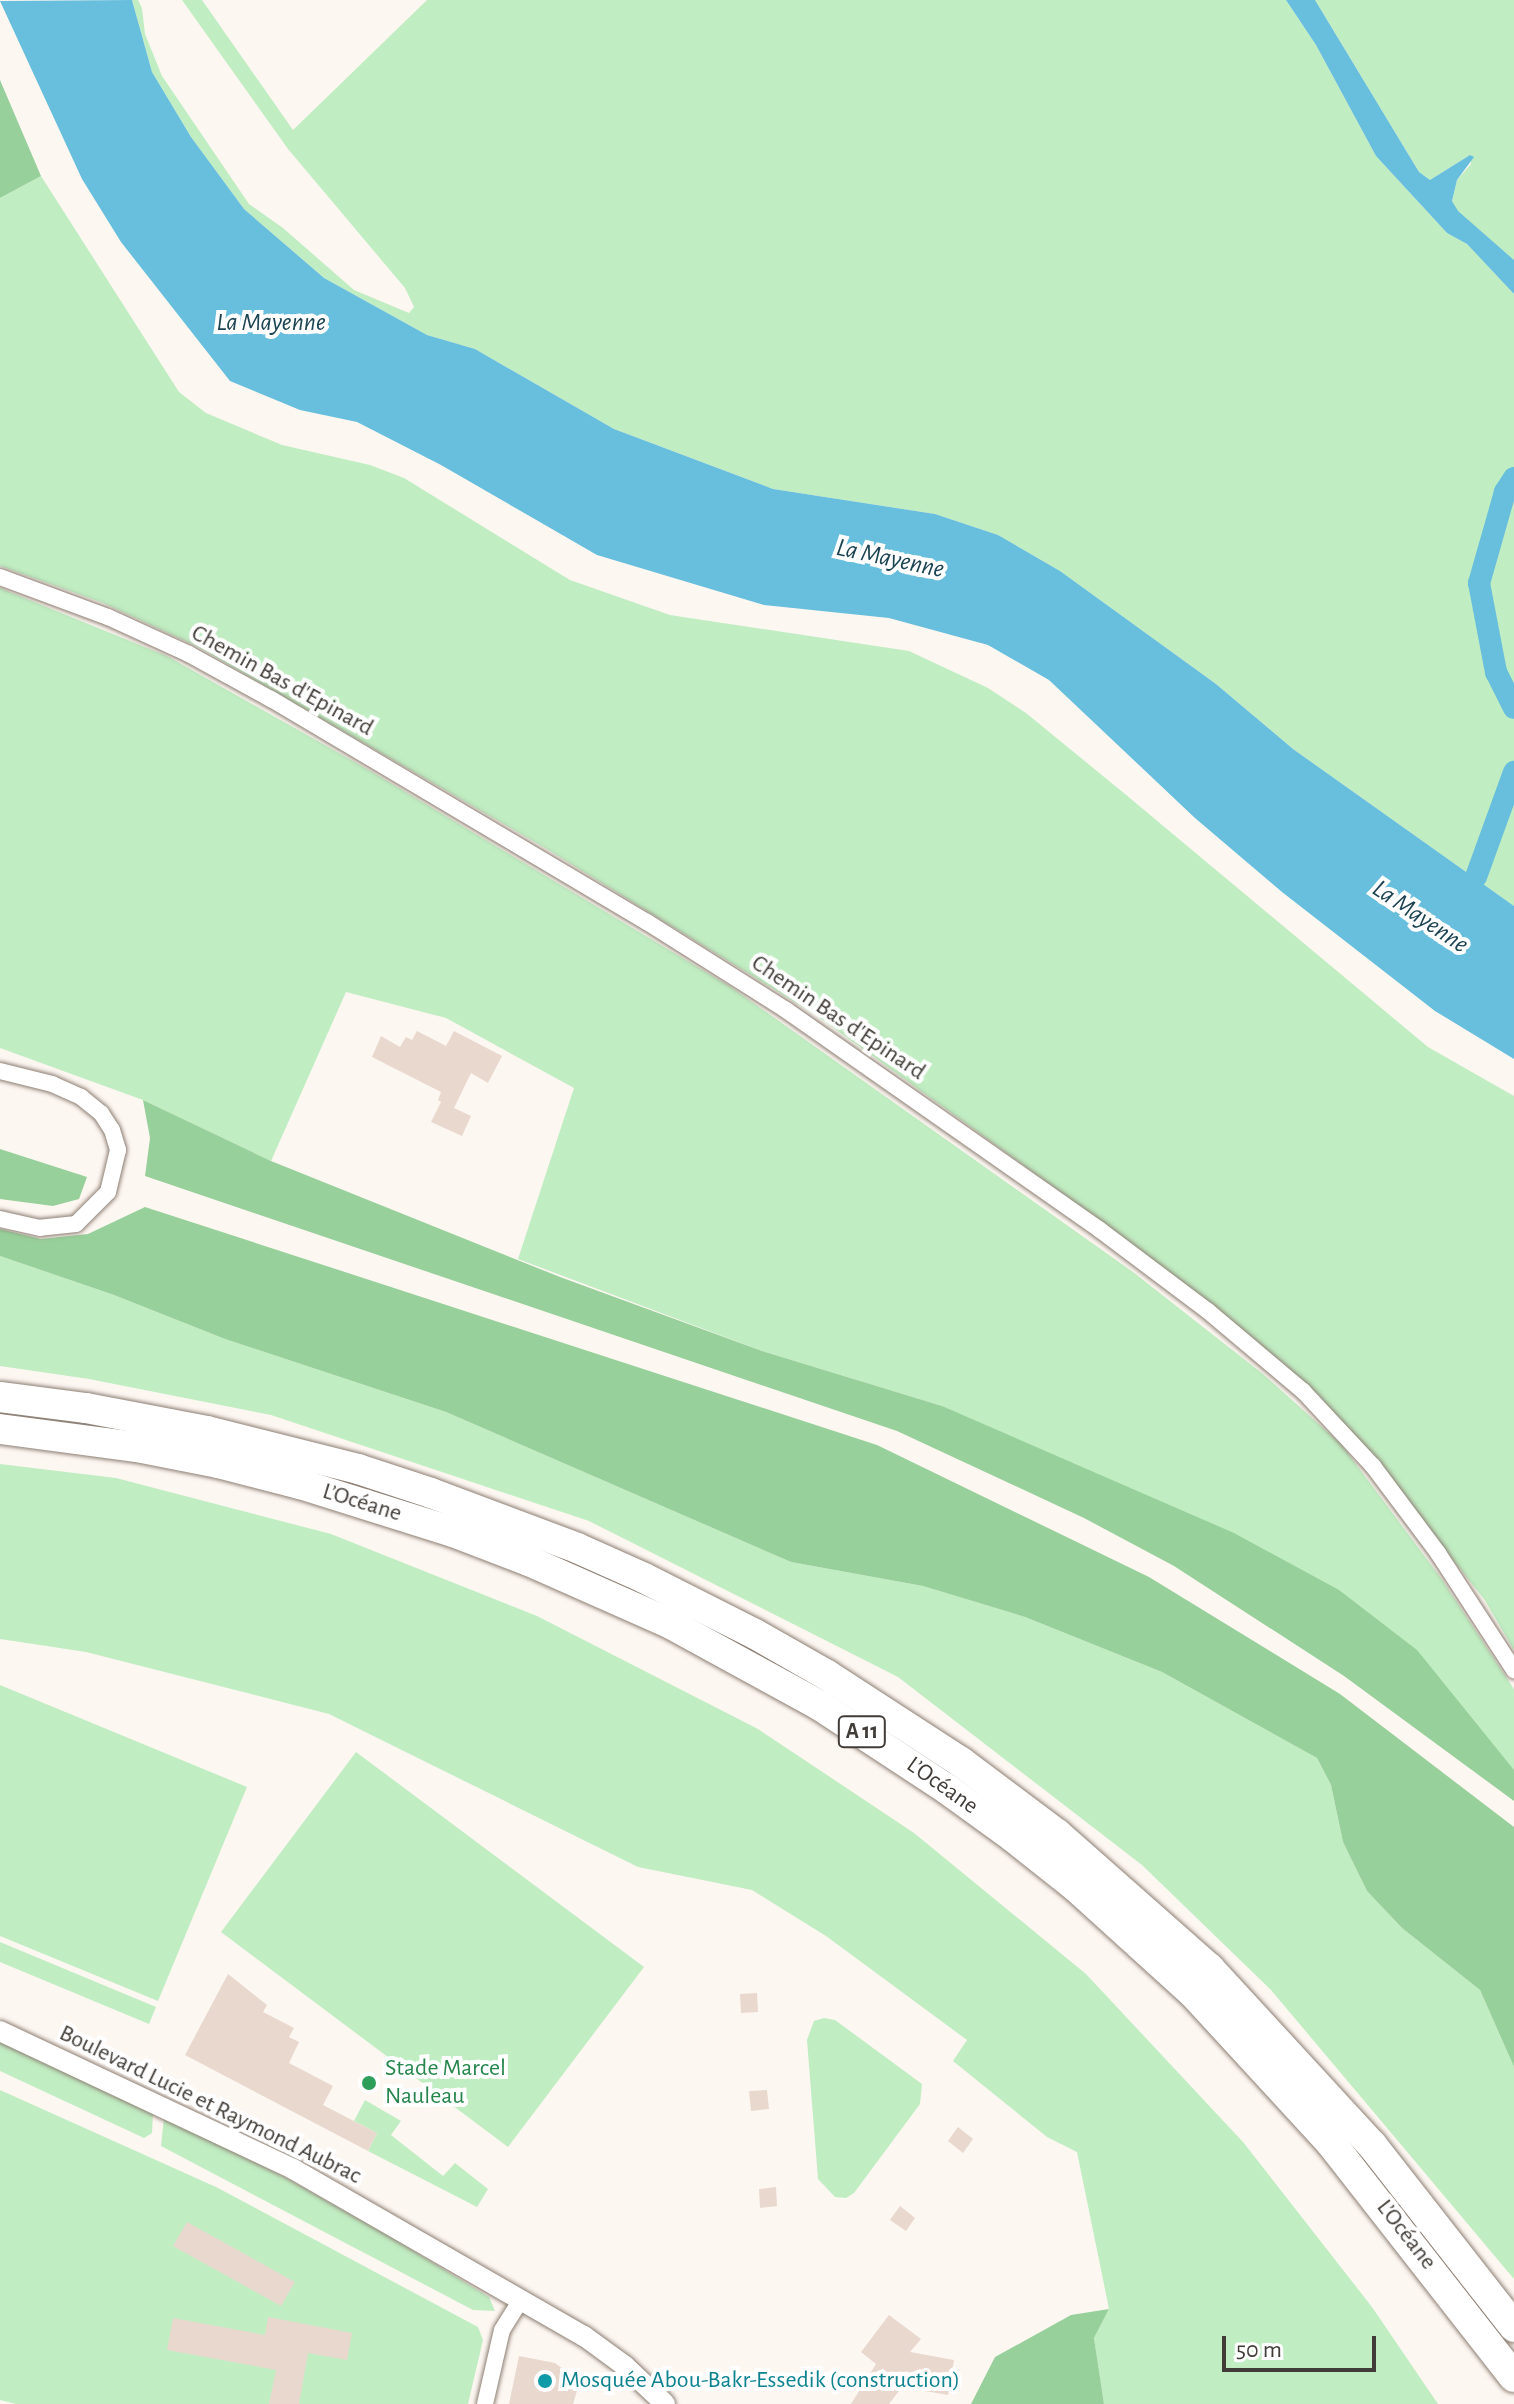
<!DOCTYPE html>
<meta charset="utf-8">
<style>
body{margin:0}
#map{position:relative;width:1514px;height:2404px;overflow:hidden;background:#fdf7f2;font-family:"Alegreya Sans",sans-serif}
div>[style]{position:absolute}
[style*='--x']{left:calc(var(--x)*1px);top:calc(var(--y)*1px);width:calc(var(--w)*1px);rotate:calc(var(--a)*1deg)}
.green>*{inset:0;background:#c0edc2}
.forest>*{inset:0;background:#97d09a}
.water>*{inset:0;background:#67bedd}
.canal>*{height:22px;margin:-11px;padding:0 11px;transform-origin:11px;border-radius:11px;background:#67bedd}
.building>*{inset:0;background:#e9d8ce}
.roads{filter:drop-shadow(0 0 2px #8c7f73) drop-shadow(0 0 2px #8c7f73)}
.minor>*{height:16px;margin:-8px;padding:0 8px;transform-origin:8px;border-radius:8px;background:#fff}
.tertiary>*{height:20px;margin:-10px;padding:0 10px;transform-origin:10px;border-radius:10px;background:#fff}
.motorway>*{height:30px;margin:-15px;padding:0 15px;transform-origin:15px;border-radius:15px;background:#fff}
.dots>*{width:22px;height:22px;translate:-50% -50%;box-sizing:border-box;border:4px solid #fff;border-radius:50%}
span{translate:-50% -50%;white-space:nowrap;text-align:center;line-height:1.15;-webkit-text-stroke:8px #fff;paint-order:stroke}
.shield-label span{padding:2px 6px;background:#fff;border:2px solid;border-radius:6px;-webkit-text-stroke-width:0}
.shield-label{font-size:22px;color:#413c37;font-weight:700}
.street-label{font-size:24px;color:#413c37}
.leisure-label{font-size:24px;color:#27864d}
.left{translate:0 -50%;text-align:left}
.culture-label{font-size:24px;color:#0d838f}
.water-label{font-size:26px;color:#1c4452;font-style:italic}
.scale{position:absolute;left:1222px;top:2336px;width:154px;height:36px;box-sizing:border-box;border:4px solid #413c37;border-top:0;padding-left:10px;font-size:24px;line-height:28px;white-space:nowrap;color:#413c37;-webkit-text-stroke:6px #fff;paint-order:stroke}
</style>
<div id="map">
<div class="green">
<div style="clip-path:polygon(132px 0,138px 0,142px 8px,145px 34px,162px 76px,249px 204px,283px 228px,354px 290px,409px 313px,414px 307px,405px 288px,288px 149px,182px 0,202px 0,293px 130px,427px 0,1286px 0,1316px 45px,1376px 156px,1447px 233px,1467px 244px,1514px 294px,1514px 906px,1293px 749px,1216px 684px,1060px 571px,998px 535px,935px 514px,773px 489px,614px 429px,475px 349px,427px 335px,324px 278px,244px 209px,191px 137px,152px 72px)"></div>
<div style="clip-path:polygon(1315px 0,1514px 0,1514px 260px,1457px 211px,1452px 201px,1457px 180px,1471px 164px,1470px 155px,1430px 180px,1419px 172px)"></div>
<div style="clip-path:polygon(41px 176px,179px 392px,206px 413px,282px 445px,370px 465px,404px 478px,570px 580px,670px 615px,909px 651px,988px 688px,1026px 713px,1125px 794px,1428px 1047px,1514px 1096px,1514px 1650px,1484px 1599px,1344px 1424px,1284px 1364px,1123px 1237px,817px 1016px,545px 848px,198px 647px,103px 603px,0 566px,0 198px)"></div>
<div style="clip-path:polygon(0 588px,167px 656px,369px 770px,731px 987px,1133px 1272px,1263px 1374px,1341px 1444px,1441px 1578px,1514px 1689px,1514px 1770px,942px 1406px,762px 1351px,518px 1259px,574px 1088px,446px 1018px,346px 992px,271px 1161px,143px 1100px,0 1048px)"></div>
<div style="clip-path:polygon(0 1256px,114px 1295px,225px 1339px,446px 1412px,791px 1562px,923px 1586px,1025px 1617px,1162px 1672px,1317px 1758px,1331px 1785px,1343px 1842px,1367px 1891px,1402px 1928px,1480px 1990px,1514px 2067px,1514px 2279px,1271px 1990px,1142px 1865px,898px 1677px,589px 1521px,271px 1415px,89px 1379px,0 1366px)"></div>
<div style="clip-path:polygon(0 1464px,116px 1478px,331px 1534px,537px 1616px,758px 1729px,914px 1833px,1086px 1974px,1243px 2142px,1372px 2307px,1438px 2404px,1104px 2404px,1094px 2338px,1109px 2309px,1077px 2152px,1047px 2137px,953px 2061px,967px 2040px,826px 1936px,752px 1890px,638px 1867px,329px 1714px,86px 1652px,0 1639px)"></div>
<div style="clip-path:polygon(0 1685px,247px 1787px,158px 2001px,0 1936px)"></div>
<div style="clip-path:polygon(356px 1752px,644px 1967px,508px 2147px,221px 1932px)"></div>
<div style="clip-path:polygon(0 1942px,156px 2007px,149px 2024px,0 1962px)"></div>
<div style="clip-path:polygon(824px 2018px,835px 2020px,922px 2084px,920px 2104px,854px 2193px,846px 2198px,835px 2197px,818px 2179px,807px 2040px,814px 2021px)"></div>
<div style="clip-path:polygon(0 2041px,153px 2112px,152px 2133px,144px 2138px,0 2071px)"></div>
<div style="clip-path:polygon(0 2090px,216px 2187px,478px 2327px,483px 2340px,468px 2404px,16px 2404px,0 2400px)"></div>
<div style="clip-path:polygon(365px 2100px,401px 2121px,391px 2135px,443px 2176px,455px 2163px,488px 2189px,477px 2207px,368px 2151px,377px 2133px,354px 2121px)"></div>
<div style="clip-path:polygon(164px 2117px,286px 2178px,394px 2239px,489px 2297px,495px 2311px,473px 2310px,161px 2146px)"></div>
</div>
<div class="forest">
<div style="clip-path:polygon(0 80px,41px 176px,0 198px)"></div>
<div style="clip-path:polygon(143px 1100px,271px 1161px,560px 1277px,762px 1351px,942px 1406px,1234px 1533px,1339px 1590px,1417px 1650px,1514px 1770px,1514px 1801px,1344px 1676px,1174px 1566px,1084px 1518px,897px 1431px,145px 1176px,150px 1138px)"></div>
<div style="clip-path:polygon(0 1149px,87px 1177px,79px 1199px,53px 1206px,0 1199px)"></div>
<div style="clip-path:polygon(145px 1207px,877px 1445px,1149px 1577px,1340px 1694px,1514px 1827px,1514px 2067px,1480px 1990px,1402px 1928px,1367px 1891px,1343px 1842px,1331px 1785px,1317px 1758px,1162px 1672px,1025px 1617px,923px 1586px,791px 1562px,446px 1412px,225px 1339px,114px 1295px,0 1256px,0 1229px,41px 1239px,88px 1234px)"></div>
<div style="clip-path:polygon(1109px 2309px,1094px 2338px,1104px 2404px,971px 2404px,995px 2357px,1071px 2315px)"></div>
</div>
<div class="water">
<div style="clip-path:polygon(132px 0,152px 72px,191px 137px,244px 209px,324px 278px,427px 335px,475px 349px,614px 429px,773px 489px,935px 514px,998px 535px,1060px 571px,1216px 684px,1293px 749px,1514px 906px,1514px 1059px,1435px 1011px,1282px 892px,1195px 818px,1049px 680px,988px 645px,889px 618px,764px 605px,597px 555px,441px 465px,357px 422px,300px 410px,230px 381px,121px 242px,82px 179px,0 1px)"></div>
<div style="clip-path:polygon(1286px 0,1315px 0,1419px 172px,1430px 180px,1470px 155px,1474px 157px,1457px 180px,1452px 201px,1458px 211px,1514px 260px,1514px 294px,1467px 244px,1447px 233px,1376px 156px,1316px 45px)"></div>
</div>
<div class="canal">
<div style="--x:1514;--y:478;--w:17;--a:123"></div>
<div style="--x:1505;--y:492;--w:95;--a:105.9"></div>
<div style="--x:1479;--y:583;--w:91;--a:79.2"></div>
<div style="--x:1496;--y:672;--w:40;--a:63.4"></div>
<div style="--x:1476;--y:877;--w:112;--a:-70.1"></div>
</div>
<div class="building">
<div style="clip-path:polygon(417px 1031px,446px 1046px,454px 1031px,502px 1056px,488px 1083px,471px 1073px,454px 1108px,471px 1116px,462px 1136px,431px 1122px,441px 1102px,438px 1100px,441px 1092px,372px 1057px,381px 1036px,400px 1047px,406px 1037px,412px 1040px)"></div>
<div style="clip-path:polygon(228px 1974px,267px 2005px,263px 2012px,294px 2028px,289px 2037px,299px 2042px,289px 2063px,333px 2086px,323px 2105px,377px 2133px,368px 2151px,185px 2055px)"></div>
<div style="clip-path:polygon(757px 1993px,758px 2012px,741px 2013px,740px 1994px)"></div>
<div style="clip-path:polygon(767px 2090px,769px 2109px,751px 2111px,749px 2091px)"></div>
<div style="clip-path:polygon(958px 2127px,973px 2139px,963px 2153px,948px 2141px)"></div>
<div style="clip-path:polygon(776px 2187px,777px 2206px,760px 2208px,759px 2189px)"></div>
<div style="clip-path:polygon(900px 2206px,915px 2218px,906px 2231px,890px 2220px)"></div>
<div style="clip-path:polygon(187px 2222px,295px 2282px,281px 2306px,173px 2246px)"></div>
<div style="clip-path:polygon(889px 2315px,921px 2339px,910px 2352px,954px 2360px,948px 2395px,902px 2387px,889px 2404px,851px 2404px,876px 2364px,861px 2352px)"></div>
<div style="clip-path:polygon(268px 2317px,352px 2333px,347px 2360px,308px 2353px,299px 2404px,269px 2404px,276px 2370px,167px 2350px,173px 2318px,265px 2335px)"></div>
<div style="clip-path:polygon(519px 2356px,555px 2363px,567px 2372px,579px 2384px,573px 2404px,509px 2404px)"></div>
</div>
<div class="roads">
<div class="minor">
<div style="--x:0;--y:577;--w:115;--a:20.3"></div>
<div style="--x:108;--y:617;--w:89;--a:24.6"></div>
<div style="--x:189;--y:654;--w:94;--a:28.8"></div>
<div style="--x:271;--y:699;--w:437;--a:30.7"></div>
<div style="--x:647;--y:922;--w:165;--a:32.3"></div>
<div style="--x:786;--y:1010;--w:383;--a:35"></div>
<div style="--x:1100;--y:1230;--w:135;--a:36.9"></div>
<div style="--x:1208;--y:1311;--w:124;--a:40.1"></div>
<div style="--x:1303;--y:1391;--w:103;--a:47"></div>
<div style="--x:1373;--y:1466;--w:109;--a:53.2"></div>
<div style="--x:1438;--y:1553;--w:140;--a:57"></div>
<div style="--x:0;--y:1071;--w:54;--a:14"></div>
<div style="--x:52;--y:1084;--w:32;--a:24"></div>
<div style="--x:81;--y:1097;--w:26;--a:39"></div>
<div style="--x:101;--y:1113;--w:20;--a:57"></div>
<div style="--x:112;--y:1130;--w:21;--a:73"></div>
<div style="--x:118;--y:1150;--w:43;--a:103.4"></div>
<div style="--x:108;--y:1192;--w:45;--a:135"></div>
<div style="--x:76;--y:1224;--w:36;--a:174"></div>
<div style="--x:40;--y:1228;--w:41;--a:-167.3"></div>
<div style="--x:485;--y:2404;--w:76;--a:-77.1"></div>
<div style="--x:502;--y:2330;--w:36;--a:-58"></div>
</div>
<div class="tertiary">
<div style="--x:0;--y:2031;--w:324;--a:25.2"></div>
<div style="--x:293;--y:2169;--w:336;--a:29.9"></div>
<div style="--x:584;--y:2336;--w:51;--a:36.2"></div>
<div style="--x:625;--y:2366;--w:55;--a:43.5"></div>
</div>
<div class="motorway">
<div style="--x:0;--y:1397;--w:87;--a:7.3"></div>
<div style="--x:86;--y:1408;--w:123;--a:10.8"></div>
<div style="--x:207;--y:1431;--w:156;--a:14.1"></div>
<div style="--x:358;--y:1469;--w:77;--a:18.2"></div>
<div style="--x:431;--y:1493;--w:156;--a:20.6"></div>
<div style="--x:577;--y:1548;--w:73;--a:24.1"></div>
<div style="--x:644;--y:1578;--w:124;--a:26.8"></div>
<div style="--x:755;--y:1634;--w:83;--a:29.7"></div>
<div style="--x:827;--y:1675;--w:160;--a:33"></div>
<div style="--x:961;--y:1762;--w:120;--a:36.9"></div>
<div style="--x:1057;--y:1834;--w:203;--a:41.4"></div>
<div style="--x:1209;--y:1968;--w:241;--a:47.4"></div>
<div style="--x:1372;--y:2145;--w:231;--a:52"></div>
<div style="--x:0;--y:1429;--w:138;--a:7.5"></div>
<div style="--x:137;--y:1447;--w:83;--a:11.2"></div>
<div style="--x:218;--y:1463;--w:85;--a:14.4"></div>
<div style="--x:300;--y:1484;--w:160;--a:17.4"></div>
<div style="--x:453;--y:1532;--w:81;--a:20.9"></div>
<div style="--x:529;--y:1561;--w:155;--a:23.9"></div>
<div style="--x:671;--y:1624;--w:169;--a:28.7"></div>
<div style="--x:819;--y:1705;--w:153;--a:33.3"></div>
<div style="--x:947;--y:1789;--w:82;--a:36"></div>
<div style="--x:1013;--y:1837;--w:80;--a:38.4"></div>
<div style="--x:1076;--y:1887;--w:158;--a:42.2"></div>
<div style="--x:1193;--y:1993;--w:204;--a:47.4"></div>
<div style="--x:1331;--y:2143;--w:297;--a:52"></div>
</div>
</div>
<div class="dots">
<div style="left:369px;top:2083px;background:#2e9e5b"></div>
<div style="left:545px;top:2381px;background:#0f9aa8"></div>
</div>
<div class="shield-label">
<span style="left:862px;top:1732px">A 11</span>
</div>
<div class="street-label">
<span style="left:282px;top:681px;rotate:29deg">Chemin Bas d'Epinard</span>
<span style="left:838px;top:1018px;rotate:34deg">Chemin Bas d'Epinard</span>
<span style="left:362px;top:1503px;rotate:17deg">L’Océane</span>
<span style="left:942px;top:1786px;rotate:35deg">L’Océane</span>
<span style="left:210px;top:2105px;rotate:26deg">Boulevard Lucie et Raymond Aubrac</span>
<span style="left:1406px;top:2235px;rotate:52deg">L’Océane</span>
</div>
<div class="leisure-label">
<span class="left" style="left:385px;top:2083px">Stade Marcel<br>Nauleau</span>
</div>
<div class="culture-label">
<span class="left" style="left:561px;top:2381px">Mosquée Abou-Bakr-Essedik (construction)</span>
</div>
<div class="water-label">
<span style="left:271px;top:323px">La Mayenne</span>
<span style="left:890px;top:559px;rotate:12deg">La Mayenne</span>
<span style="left:1420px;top:917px;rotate:34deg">La Mayenne</span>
</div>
<div class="scale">50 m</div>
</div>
